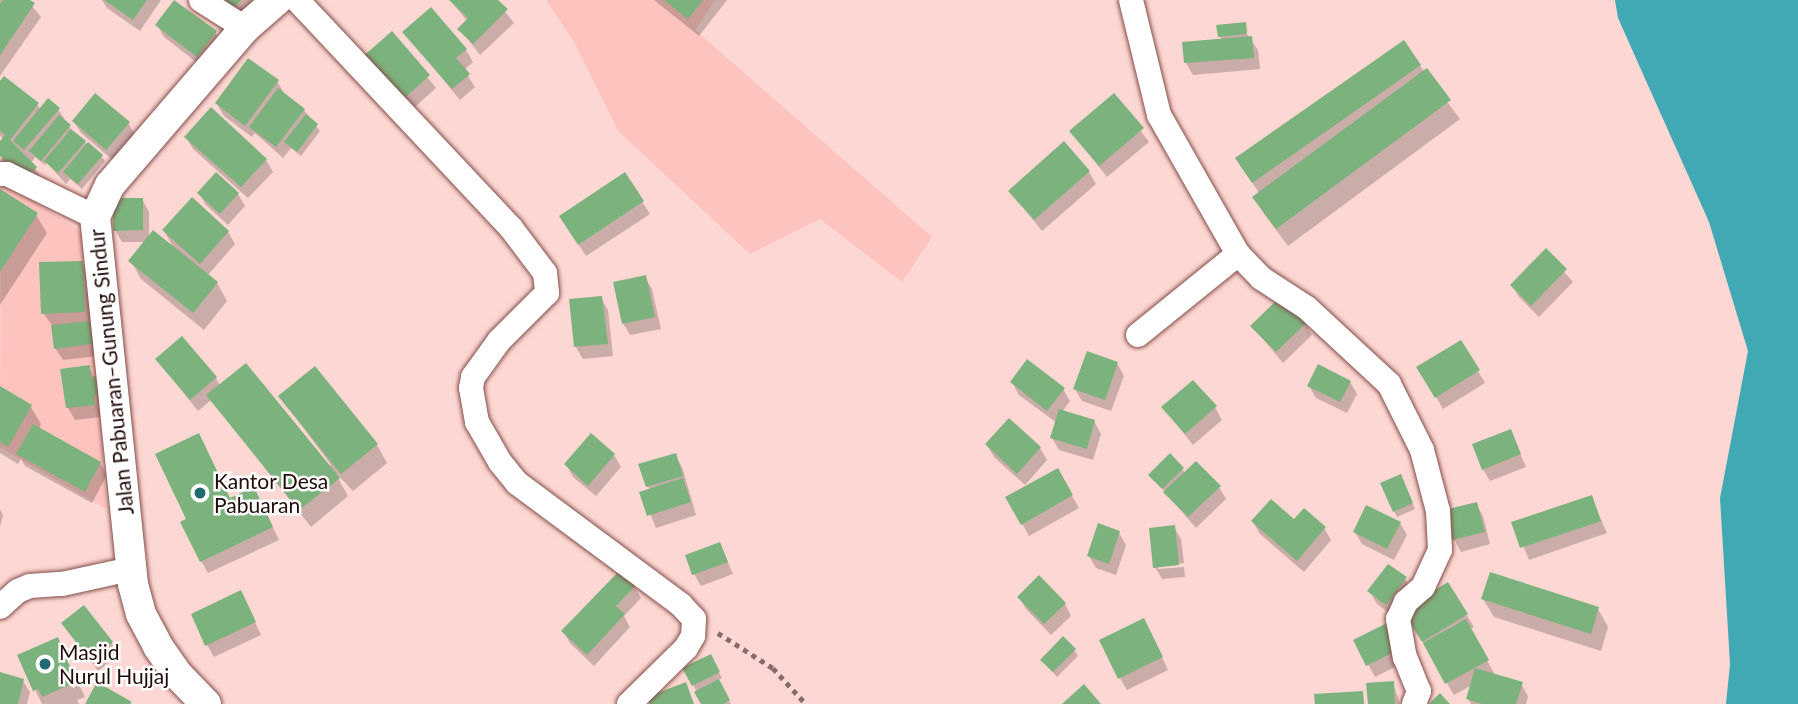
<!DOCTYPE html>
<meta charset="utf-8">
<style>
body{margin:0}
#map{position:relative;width:1798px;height:704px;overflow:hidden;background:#fdd7d3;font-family:Lato,sans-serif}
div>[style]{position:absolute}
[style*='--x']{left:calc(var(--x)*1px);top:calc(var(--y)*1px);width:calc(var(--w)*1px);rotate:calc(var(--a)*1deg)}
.built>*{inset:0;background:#fdc4bf}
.water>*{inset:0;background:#41a9b3}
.shadow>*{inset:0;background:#0003}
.building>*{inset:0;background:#7cb27d}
.path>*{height:4.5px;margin-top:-2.25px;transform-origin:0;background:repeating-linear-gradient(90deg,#896c69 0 5px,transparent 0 10px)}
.roads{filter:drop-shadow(0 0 2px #834d49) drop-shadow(0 0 2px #834d49)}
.minor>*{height:24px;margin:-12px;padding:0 12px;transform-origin:12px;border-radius:12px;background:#fff}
.tertiary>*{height:30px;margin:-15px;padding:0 15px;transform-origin:15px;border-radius:15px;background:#fff}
.dots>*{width:19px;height:19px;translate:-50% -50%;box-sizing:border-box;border:4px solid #fff;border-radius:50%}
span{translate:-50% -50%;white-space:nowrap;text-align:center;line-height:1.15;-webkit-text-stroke:5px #fff;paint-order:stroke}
.street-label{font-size:21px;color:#210c0a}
.poi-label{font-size:21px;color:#210c0a}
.left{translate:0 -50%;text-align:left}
</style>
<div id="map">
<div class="built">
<div style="clip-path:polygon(546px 0,715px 0,695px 30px,932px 237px,902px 282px,820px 219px,750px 254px,618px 131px,574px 42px)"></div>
<div style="clip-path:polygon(1px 180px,90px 237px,106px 509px,0 447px)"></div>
</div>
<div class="water">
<div style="clip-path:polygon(1615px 0,1798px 0,1798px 704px,1726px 704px,1730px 664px,1720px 498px,1748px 351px,1709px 222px,1618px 18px)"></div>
</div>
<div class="shadow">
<div style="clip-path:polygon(0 0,27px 0,41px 17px,0 76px)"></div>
<div style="clip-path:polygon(102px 0,161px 0,140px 31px,107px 8px)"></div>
<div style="clip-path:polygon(206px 0,258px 0,237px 25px)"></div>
<div style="clip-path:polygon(450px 0,496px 0,514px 23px,480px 55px,460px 29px,467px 21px)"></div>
<div style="clip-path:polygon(654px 0,727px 0,699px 36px)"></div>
<div style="clip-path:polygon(1245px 24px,1249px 33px,1245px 26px,1242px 27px,1258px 50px,1260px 69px,1193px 75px,1186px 63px,1222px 40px,1220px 36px)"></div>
<div style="clip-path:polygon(157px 25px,215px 32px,222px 44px,204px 68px,164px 37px)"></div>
<div style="clip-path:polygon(404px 32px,466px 50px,473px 62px,464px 70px,475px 87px,460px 100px)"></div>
<div style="clip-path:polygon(392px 34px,436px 88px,406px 115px)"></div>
<div style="clip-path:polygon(1403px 43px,1460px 119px,1288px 246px,1265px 215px,1254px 197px,1259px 193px,1237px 159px)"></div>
<div style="clip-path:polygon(277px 81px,284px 93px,304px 110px,320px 131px,301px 156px,291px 148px,283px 158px,255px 133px,252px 137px,224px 116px,217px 104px)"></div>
<div style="clip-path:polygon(0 84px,37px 104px,41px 110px,58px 109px,73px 132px,101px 156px,105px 161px,82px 189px,70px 179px,66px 184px,47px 163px,45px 165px,35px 157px,31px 163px,43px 180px,32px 191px,2px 161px,0 143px,4px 139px,0 136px)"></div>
<div style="clip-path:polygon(1114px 95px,1149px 142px,1107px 177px,1071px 131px)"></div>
<div style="clip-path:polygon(74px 121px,128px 123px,135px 135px,114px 161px,81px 133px)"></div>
<div style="clip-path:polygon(186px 137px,266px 160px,273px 172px,248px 198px,193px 149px)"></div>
<div style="clip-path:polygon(1089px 172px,1096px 184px,1042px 231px,1010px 191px)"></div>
<div style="clip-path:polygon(625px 175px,650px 214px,586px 256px,568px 228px)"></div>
<div style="clip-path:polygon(0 193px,36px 215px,47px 233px,0 305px)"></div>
<div style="clip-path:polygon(199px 193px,238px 194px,245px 206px,228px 225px,206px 205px)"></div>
<div style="clip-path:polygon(142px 199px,149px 212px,149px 238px,175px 250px,164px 231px,192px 200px,228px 232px,235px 244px,207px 276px,217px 283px,227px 301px,204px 330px,141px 279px,131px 261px,146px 242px,122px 242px,115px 230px)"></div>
<div style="clip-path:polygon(1546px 251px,1573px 282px,1539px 317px,1519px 297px,1512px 285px)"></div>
<div style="clip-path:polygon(82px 263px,89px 275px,91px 325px,99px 356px,63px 360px,55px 348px,52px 325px,43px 313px)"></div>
<div style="clip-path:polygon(645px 277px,652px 289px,661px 329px,630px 335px,623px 323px)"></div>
<div style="clip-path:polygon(601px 298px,608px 310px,613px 356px,583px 359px,576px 347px)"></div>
<div style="clip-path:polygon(1305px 323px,1312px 335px,1283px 363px,1252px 326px)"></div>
<div style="clip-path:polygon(1461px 342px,1485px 383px,1443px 409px,1419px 368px)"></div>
<div style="clip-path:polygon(157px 359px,216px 378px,220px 386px,329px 467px,331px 465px,280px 396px,315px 369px,377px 445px,387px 463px,353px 491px,334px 471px,348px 496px,311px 527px,211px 400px,198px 411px)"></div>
<div style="clip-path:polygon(1117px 363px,1124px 376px,1111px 411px,1082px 401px,1075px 389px)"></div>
<div style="clip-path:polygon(89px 367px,108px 406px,100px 407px,101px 417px,75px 420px,68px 408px,62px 370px)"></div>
<div style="clip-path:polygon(1012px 382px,1063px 389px,1070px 401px,1062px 412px,1094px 421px,1101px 434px,1093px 460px,1059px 450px,1052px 438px,1057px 423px,1019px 395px)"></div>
<div style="clip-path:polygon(1350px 382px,1357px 394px,1347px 413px,1316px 398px,1309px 386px)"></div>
<div style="clip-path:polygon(0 389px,31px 407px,41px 424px,39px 429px,100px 463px,107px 475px,92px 503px,25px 466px,21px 459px,18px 464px,0 453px)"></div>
<div style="clip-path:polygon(1215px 407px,1222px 420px,1193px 445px,1164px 408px)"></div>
<div style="clip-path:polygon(1510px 431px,1526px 467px,1490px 481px,1483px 469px)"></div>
<div style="clip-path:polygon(987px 445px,1040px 448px,1047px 460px,1025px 485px,994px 457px)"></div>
<div style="clip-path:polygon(614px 455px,621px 467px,596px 496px,573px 477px,566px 464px)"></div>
<div style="clip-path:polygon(675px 455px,682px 467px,696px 515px,656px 528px,642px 494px,650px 491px,640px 466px)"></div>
<div style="clip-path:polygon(1182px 469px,1185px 473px,1219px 487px,1226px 499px,1196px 528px,1150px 475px)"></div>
<div style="clip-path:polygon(1057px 470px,1079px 508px,1029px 536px,1008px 498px)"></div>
<div style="clip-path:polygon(1403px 482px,1415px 509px,1397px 517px,1394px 511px)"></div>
<div style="clip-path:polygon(1591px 497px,1607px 533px,1529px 560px,1514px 523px)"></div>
<div style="clip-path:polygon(230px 500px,261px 501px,279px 540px,208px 573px,201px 561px)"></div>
<div style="clip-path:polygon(1476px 504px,1483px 516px,1490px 544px,1461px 552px,1454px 539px)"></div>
<div style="clip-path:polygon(0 509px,3px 515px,0 527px)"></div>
<div style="clip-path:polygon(1253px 522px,1324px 528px,1331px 540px,1304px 572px,1260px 534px)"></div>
<div style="clip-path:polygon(1400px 523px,1407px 535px,1394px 560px,1362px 544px,1355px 532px)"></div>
<div style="clip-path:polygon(1174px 527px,1181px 539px,1184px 563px,1158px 566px,1158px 569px,1184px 567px,1185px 577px,1162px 579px,1155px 567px)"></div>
<div style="clip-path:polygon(1119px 533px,1126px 545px,1116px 575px,1096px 568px,1089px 556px)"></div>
<div style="clip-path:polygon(720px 544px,733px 574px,701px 586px,694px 574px)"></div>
<div style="clip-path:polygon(1405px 579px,1412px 591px,1393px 616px,1377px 604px,1370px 592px)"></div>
<div style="clip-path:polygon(1448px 585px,1474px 627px,1470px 629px,1494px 673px,1491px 675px,1521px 684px,1528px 696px,1526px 704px,1471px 704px,1468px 699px,1472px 685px,1454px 695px,1404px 611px)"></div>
<div style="clip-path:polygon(634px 586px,641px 598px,624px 616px,630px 627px,594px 666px,570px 643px,563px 631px)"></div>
<div style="clip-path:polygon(1019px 597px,1065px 604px,1071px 616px,1051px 635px,1026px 609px)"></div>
<div style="clip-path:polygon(1483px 599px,1598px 609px,1608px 627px,1601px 651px,1494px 617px)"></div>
<div style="clip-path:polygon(247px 605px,261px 635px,214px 657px,207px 645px)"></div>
<div style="clip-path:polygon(63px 624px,111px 642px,118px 655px,98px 671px)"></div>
<div style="clip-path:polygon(1384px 626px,1403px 663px,1375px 677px,1355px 641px)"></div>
<div style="clip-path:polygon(1150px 632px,1168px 670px,1127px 690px,1120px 678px)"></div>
<div style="clip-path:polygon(57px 639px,85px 697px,77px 700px,79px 704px,42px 704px,19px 655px)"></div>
<div style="clip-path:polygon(1074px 650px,1078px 656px,1057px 677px,1042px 660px)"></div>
<div style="clip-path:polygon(710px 656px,722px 678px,718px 680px,731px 704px,703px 704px,685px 669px)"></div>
<div style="clip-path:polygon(0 674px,22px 680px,30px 692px,27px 704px,0 704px)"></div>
<div style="clip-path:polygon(1393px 683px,1400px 704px,1370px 704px)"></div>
</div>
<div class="building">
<div style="clip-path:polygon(3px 0,30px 0,35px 3px,0 55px,0 4px)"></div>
<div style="clip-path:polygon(104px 0,147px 0,133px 20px)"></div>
<div style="clip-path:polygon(174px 0,217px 31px,197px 57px,155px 25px)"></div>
<div style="clip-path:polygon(212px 0,241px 0,229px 14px)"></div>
<div style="clip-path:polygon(449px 0,498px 0,508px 9px,473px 44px,457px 29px,468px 18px)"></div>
<div style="clip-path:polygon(664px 0,703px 0,688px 19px)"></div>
<div style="clip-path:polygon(431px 7px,467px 49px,456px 58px,470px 74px,452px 89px,402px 32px)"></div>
<div style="clip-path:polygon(1246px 22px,1247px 34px,1218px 37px,1216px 25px)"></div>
<div style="clip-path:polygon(392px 31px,430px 75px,398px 104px,359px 60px)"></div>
<div style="clip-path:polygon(1252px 36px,1254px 58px,1184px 63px,1182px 42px)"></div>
<div style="clip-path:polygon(1404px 40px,1421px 65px,1252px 183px,1235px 158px)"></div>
<div style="clip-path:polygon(248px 58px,279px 80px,245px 126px,215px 103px)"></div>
<div style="clip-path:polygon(1427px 68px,1451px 100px,1276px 229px,1252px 197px)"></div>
<div style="clip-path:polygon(4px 76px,39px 103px,10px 140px,37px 167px,25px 180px,0 156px,0 141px,5px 135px,0 131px,0 81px)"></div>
<div style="clip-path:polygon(278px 88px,305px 109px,276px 147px,249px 127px)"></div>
<div style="clip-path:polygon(95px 93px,130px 122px,106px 150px,72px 121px)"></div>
<div style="clip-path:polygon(1114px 93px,1144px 128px,1099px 166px,1069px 131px)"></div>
<div style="clip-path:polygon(48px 98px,60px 108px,24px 150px,13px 141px)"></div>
<div style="clip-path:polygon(211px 107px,267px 159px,241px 187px,184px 137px)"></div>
<div style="clip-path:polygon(306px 114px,318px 124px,297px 152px,284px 142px)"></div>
<div style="clip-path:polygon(59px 115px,71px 125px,41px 161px,29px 151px)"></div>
<div style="clip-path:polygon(71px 129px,86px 141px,58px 173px,44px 161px)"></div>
<div style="clip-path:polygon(1064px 141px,1090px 171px,1034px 220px,1008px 191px)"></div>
<div style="clip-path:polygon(88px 142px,103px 155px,78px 184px,63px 172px)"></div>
<div style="clip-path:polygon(216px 172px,239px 193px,220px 214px,197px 193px)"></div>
<div style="clip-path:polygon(625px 172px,644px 201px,578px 245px,559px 216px)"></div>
<div style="clip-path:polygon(0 189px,38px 213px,0 272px)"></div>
<div style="clip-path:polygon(192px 197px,229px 231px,200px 264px,162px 230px)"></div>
<div style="clip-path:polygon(113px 198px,143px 198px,143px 230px,113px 231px)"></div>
<div style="clip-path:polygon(153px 230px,218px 282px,193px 313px,128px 261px)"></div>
<div style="clip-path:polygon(1546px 248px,1567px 269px,1531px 306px,1510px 285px)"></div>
<div style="clip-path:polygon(83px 261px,85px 312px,41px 314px,39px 262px)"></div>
<div style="clip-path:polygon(646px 275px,655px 317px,622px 324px,613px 282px)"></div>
<div style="clip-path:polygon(602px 296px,608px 344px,574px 347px,569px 299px)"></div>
<div style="clip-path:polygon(1281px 296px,1307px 322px,1276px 352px,1250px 326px)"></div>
<div style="clip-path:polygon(91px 321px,93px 344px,54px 349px,51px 325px)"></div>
<div style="clip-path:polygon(182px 336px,217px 377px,190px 400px,155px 359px)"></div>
<div style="clip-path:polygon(1461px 340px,1480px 370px,1435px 398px,1416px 367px)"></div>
<div style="clip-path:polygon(1087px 351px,1118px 362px,1105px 400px,1073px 389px)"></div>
<div style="clip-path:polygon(1027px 359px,1065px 388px,1047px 411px,1010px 382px)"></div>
<div style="clip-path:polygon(246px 363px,340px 478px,299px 510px,206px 395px)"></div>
<div style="clip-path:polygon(1318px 364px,1351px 381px,1340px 402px,1307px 386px)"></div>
<div style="clip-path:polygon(90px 365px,91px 377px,99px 376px,102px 394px,94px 395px,95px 405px,66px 408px,60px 369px)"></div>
<div style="clip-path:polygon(315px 366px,378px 444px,341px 474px,278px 396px)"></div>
<div style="clip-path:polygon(1193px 380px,1217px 406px,1185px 434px,1161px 407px)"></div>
<div style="clip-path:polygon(0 386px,32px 405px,8px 447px,0 442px)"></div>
<div style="clip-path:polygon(1059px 409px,1095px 420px,1087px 449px,1050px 438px)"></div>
<div style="clip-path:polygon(1009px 418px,1041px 447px,1017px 474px,985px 444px)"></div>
<div style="clip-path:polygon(33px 424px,101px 462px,85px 492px,16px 454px)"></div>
<div style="clip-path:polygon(1511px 429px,1521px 454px,1482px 470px,1472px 444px)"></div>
<div style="clip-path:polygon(199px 433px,230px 498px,254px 487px,273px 527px,200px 562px,180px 522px,186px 519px,155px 454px)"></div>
<div style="clip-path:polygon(591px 433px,615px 454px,588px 486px,564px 464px)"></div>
<div style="clip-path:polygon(676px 453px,683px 476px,646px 487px,638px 464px)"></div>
<div style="clip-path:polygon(1170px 453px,1184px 468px,1162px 489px,1148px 475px)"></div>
<div style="clip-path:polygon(1196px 461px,1221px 486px,1188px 517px,1163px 492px)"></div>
<div style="clip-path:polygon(1058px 468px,1073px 495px,1021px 525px,1005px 497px)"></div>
<div style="clip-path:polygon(1401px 474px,1413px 503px,1393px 512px,1380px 483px)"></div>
<div style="clip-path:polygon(683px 478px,691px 502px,647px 516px,639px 492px)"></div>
<div style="clip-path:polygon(1592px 495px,1601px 521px,1520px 548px,1511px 522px)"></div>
<div style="clip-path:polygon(1271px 499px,1294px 519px,1304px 508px,1326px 527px,1297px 561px,1251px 521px)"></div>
<div style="clip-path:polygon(1477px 502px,1485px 532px,1452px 540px,1444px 510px)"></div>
<div style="clip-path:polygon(1366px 505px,1401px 522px,1387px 549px,1353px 532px)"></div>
<div style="clip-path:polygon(1098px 523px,1120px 531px,1109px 564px,1087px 556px)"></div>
<div style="clip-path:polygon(1175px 525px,1179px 565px,1153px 568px,1149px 528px)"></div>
<div style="clip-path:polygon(720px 542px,728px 562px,692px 575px,685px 555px)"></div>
<div style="clip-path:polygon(1388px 564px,1407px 577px,1386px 605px,1367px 591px)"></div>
<div style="clip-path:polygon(620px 570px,636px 585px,616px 606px,625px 614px,587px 655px,561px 631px)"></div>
<div style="clip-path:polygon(1490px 572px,1599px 607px,1591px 634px,1481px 599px)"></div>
<div style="clip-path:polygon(1039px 575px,1066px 603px,1044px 624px,1017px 597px)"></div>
<div style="clip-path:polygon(1448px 582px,1468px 614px,1422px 642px,1402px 610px)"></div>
<div style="clip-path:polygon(241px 590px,256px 622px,205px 646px,191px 614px)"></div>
<div style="clip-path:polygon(84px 605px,113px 642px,90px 660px,61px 623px)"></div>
<div style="clip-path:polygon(1144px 618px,1163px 657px,1118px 679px,1099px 640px)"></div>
<div style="clip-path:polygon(1466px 619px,1489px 660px,1445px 684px,1423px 643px)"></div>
<div style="clip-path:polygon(1385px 624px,1398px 650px,1366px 666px,1353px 640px)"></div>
<div style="clip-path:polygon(1063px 636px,1076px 649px,1053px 672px,1040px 660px)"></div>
<div style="clip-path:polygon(58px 637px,73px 674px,66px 677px,69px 685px,42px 697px,38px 689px,33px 691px,17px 655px)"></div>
<div style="clip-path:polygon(711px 654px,720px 672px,692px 686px,682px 668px)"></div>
<div style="clip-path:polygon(1475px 668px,1523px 682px,1516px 704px,1482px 704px,1466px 699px)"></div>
<div style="clip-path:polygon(0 672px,24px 679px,18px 704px,0 704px)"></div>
<div style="clip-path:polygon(719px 679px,730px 700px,723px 704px,701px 704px,694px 692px)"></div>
<div style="clip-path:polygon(1394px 681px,1395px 704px,1368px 704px,1366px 683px)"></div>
<div style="clip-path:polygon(97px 682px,132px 702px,130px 704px,85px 704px)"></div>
<div style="clip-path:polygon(686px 682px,694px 704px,650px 704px,647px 697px)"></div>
<div style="clip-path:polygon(1084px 684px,1101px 704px,1062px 704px)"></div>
<div style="clip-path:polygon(1363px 691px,1364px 704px,1315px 704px,1314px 694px)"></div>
<div style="clip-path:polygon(1440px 693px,1450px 704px,1429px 704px)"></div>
</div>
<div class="path">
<div style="--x:718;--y:633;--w:65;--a:32.5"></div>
<div style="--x:773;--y:668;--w:49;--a:47.5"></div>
</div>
<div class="roads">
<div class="minor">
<div style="--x:201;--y:0;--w:52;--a:32.5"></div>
<div style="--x:297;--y:0;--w:313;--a:46.8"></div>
<div style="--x:511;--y:228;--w:56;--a:52.9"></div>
<div style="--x:545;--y:273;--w:20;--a:84"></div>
<div style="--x:547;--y:293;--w:68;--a:135"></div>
<div style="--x:499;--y:341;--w:44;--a:125.8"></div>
<div style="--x:473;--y:377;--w:11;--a:100"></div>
<div style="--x:471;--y:388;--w:35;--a:80"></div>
<div style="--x:477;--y:422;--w:46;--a:60.1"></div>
<div style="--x:500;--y:462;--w:27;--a:51"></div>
<div style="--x:517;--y:483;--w:204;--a:36.6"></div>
<div style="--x:681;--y:605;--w:19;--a:47"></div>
<div style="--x:694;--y:619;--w:17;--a:93"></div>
<div style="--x:693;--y:636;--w:14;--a:120"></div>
<div style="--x:686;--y:648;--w:80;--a:135.5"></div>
<div style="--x:1131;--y:0;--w:118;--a:76.3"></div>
<div style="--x:1159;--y:115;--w:160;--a:60.4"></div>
<div style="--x:1238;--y:254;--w:33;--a:46"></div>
<div style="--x:1261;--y:278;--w:55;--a:33.1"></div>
<div style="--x:1307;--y:308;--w:112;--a:42.8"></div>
<div style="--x:1389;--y:384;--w:74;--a:63.4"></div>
<div style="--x:1422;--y:450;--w:63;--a:75.3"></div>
<div style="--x:1438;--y:511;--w:39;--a:87"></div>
<div style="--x:1440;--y:550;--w:41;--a:114.7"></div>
<div style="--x:1423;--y:587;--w:23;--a:139"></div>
<div style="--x:1406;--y:602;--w:19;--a:115"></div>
<div style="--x:1398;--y:619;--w:39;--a:80"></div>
<div style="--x:1405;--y:657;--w:37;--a:68"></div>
<div style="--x:1419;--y:691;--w:14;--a:111"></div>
<div style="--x:0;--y:174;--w:7;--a:0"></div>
<div style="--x:7;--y:174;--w:98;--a:26"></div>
<div style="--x:1138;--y:335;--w:129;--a:-39"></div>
<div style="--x:0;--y:607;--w:24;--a:-42"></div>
<div style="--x:18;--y:591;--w:13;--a:-23"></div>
<div style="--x:30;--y:586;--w:32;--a:-4"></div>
<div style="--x:62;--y:584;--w:71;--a:-12.3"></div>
</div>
<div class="tertiary">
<div style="--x:206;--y:704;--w:40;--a:-134"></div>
<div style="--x:178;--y:675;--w:35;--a:-125"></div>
<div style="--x:158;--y:646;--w:36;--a:-118"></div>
<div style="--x:141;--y:614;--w:31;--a:-105"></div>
<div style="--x:133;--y:584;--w:369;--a:-95.9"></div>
<div style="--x:95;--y:217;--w:35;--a:-65"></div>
<div style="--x:110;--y:185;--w:207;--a:-49.3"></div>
<div style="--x:245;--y:28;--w:43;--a:-41.2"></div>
</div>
</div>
<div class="dots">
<div style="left:200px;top:493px;background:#206b72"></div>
<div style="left:45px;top:664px;background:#206b72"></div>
</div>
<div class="street-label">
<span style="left:111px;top:372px;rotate:-96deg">Jalan Pabuaran–Gunung Sindur</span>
</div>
<div class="poi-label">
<span class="left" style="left:214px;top:493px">Kantor Desa<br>Pabuaran</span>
<span class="left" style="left:59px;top:664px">Masjid<br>Nurul Hujjaj</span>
</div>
</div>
